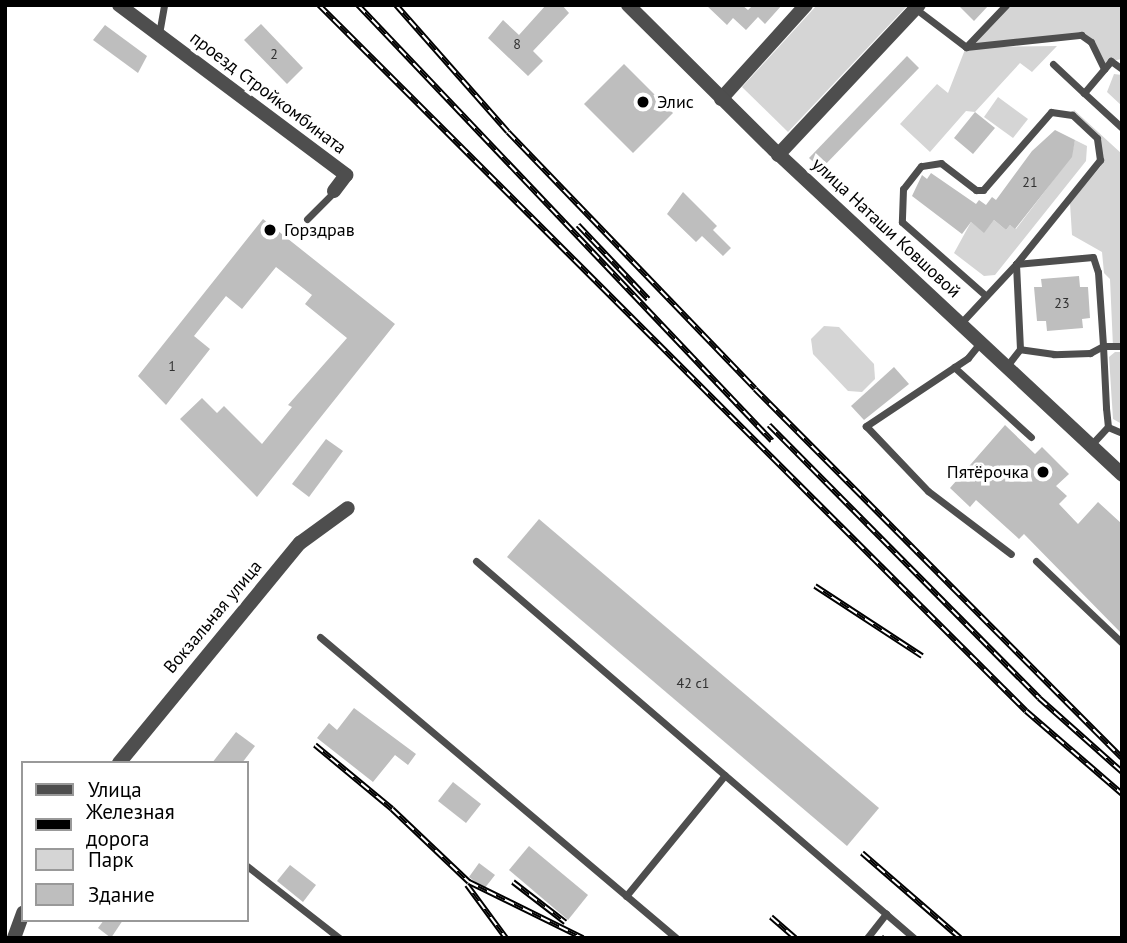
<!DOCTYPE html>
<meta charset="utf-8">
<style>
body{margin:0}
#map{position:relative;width:1127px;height:943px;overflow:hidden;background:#fff;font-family:"PT Sans",sans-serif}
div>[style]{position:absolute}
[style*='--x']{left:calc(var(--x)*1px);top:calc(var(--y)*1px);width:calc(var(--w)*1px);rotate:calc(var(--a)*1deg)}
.green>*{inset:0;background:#d5d5d5}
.building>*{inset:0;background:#bebebe}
.service>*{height:7px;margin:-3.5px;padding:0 3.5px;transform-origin:3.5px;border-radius:3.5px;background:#4e4e4e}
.minor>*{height:14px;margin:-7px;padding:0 7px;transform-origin:7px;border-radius:7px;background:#4e4e4e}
.tertiary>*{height:14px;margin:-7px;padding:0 7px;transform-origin:7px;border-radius:7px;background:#4e4e4e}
.rail>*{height:6px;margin-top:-3px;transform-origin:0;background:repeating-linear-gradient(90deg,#fff 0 10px,#000 0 20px);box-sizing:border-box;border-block:2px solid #000}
.dots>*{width:19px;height:19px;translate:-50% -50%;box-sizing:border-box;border:4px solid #fff;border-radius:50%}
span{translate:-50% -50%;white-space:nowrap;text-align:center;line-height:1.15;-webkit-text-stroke:7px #fff;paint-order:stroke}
.number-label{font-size:14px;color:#303030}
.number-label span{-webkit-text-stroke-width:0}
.street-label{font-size:18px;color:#000}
.poi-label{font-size:18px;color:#000}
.left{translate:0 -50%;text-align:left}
.right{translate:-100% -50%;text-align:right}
.frame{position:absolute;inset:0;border:7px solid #000;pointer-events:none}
.legend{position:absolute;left:21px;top:761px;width:228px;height:161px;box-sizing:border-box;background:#fff;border:2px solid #999;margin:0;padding:9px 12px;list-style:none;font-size:21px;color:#000}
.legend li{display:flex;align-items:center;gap:14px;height:35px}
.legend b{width:35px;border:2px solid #999}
</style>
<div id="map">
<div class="green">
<div style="clip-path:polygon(817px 5px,908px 5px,788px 132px,742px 87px)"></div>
<div style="clip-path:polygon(1006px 5px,1122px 5px,1122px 59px,1111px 61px,1104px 69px,1091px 42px,1081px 35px,977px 47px,1057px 46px,1032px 72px,1020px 63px,975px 112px,966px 111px,930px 152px,900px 124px,937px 84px,948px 93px,966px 47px)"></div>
<div style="clip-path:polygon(1114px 74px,1122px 75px,1122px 106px,1107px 92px)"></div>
<div style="clip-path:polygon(998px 97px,1028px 119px,1013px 138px,984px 117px)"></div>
<div style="clip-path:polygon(1074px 110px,1122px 154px,1122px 346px,1113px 347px,1110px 279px,1104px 273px,1102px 252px,1072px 235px,1070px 203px,1101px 166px,1097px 139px,1072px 115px)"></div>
<div style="clip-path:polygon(1075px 140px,1087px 146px,1086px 161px,995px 275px,984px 276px,954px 253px,971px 222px,984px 232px,994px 220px,1006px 230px,1010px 225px,1016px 229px,1071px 157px)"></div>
<div style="clip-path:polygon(824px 326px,839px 327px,874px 364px,875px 379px,862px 392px,848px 391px,813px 354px,811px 339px)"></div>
<div style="clip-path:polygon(1115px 352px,1122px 352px,1122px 424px,1113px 419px,1109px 357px)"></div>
</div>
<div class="building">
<div style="clip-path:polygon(546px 5px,562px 5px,569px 13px,533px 51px,543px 61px,528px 76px,488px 38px,503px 20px,519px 35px)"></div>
<div style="clip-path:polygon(706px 5px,742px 5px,748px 10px,753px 5px,782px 5px,765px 24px,758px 17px,746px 30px,733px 18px,727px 25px)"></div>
<div style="clip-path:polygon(958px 5px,989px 5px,974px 21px)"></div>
<div style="clip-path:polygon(261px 24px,303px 68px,287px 84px,244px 40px)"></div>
<div style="clip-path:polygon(105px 25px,147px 56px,138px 73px,93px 40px)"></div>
<div style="clip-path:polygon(907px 56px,919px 68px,821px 169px,809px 158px)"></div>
<div style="clip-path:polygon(624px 64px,673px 113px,633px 153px,584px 104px)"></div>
<div style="clip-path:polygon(975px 112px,995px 128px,973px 154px,954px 138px)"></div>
<div style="clip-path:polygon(1055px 130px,1075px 140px,1072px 157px,1015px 229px,1010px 225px,1006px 230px,994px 220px,984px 233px,971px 222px,962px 234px,912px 196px,922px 175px,927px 179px,931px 173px,976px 204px,979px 200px,986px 205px,992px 197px,996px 200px,1032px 151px)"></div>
<div style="clip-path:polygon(683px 192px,717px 226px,713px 230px,731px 248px,723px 256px,702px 236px,696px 242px,667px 214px)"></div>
<div style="clip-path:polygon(263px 219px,395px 324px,257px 497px,180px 419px,202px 398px,217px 413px,224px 406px,262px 444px,292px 407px,288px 405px,347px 338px,305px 304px,312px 295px,276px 267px,242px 309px,226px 296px,194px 336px,210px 349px,166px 405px,138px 376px)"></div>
<div style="clip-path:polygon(1079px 276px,1080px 287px,1088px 287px,1090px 318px,1082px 319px,1083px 328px,1047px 331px,1046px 321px,1037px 321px,1034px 287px,1042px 287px,1041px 279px)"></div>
<div style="clip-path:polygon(894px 367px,909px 384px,864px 420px,851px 406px)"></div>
<div style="clip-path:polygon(1005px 425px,1035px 454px,1042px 447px,1069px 474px,1056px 486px,1067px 496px,1059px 504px,1078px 524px,1098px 502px,1122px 524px,1122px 634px,1024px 534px,1019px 539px,976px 500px,970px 507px,950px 488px)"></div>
<div style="clip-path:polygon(326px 439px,343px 451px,309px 497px,292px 484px)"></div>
<div style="clip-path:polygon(539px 519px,879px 808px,847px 846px,507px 557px)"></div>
<div style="clip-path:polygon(354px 708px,416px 754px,408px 765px,395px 755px,373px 782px,317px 738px,329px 723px,337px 730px)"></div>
<div style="clip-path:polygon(236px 732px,255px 746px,242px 763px,212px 763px)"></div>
<div style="clip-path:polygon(453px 782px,481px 804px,466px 823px,438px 801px)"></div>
<div style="clip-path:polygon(529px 846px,588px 895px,568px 920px,509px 870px)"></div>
<div style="clip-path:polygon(479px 863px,495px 875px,484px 889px,469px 877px)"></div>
<div style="clip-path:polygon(290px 865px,316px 885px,303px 902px,277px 881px)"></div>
<div style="clip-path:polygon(104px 920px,123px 920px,111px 938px,98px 928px)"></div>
</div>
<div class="service">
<div style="--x:916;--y:9;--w:63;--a:37.2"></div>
<div style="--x:966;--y:47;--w:58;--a:-46.4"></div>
<div style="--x:159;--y:34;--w:29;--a:-80"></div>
<div style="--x:966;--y:47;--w:116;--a:-6"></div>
<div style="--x:1081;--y:35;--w:12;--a:35"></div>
<div style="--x:1091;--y:42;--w:30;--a:64"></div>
<div style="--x:1053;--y:64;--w:42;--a:43.1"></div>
<div style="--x:1122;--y:69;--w:14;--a:-144"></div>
<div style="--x:1111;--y:61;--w:42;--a:130.2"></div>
<div style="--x:1084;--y:93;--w:52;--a:42.6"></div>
<div style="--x:307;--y:219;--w:38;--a:-45"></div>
<div style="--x:960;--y:324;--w:82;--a:-47"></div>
<div style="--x:1016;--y:264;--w:134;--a:-51.1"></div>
<div style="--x:1100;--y:160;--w:22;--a:-98"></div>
<div style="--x:1097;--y:138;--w:34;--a:-137"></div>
<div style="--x:1072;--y:115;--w:21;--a:-172"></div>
<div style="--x:1051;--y:112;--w:103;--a:131.1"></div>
<div style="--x:983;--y:190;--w:7;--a:180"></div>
<div style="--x:976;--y:190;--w:44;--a:-142.4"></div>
<div style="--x:941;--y:163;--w:20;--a:171"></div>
<div style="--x:921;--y:166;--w:29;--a:128"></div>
<div style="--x:903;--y:189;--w:33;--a:92"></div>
<div style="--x:902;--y:222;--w:111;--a:41.3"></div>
<div style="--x:980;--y:343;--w:19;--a:129"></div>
<div style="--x:968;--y:358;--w:123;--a:146.3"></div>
<div style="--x:866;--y:426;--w:90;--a:46.4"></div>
<div style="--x:928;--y:491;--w:104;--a:37.2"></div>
<div style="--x:1122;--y:346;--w:19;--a:180"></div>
<div style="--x:1103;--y:346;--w:15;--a:152"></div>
<div style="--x:1090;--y:353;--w:36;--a:178"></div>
<div style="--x:1054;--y:354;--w:34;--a:-172"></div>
<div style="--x:1020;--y:349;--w:85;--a:-92.7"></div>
<div style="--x:1016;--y:264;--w:77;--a:-5.2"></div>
<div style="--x:1093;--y:257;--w:16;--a:72"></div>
<div style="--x:1098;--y:272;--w:74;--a:86.1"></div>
<div style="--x:1103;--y:346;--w:62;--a:87.2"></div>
<div style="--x:1106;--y:408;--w:19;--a:84"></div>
<div style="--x:1108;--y:427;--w:15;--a:23"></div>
<div style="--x:954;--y:367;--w:104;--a:42.3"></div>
<div style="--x:1006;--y:367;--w:23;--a:-52"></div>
<div style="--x:1090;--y:446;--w:26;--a:-47"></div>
<div style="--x:476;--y:561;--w:578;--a:40.72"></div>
<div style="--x:1036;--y:561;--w:119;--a:43.6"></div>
<div style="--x:320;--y:637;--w:466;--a:40.2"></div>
<div style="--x:247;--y:866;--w:117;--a:38"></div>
<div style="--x:626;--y:896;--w:156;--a:-50.7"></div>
<div style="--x:867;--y:938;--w:31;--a:-52"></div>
</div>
<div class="minor">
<div style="--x:119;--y:5;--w:284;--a:36.8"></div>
<div style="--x:346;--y:175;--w:20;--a:127"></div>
<div style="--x:721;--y:99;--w:127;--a:-47.9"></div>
<div style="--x:778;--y:155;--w:206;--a:-46.8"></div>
<div style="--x:119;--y:763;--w:285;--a:-50.6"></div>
<div style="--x:300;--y:543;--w:59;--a:-36.1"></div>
<div style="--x:14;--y:938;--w:27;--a:-70"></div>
</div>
<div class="tertiary">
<div style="--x:628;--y:5;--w:206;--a:44.8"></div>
<div style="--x:774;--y:150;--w:476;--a:43"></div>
</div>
<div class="rail">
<div style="--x:319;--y:5;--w:999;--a:44.96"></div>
<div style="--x:1026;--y:711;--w:127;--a:40.8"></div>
<div style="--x:358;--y:5;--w:601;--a:46.48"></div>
<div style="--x:396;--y:5;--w:169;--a:48.6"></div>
<div style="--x:508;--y:132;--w:356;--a:46.1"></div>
<div style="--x:755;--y:389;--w:520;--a:45.16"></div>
<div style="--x:578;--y:225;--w:102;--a:46.6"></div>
<div style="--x:769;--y:425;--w:384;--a:45.3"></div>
<div style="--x:1039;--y:698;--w:111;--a:41.7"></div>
<div style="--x:815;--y:586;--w:128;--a:33.2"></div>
<div style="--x:315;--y:745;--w:100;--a:39.7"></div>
<div style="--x:392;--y:809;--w:106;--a:43.5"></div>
<div style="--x:469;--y:882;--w:127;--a:26.2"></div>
<div style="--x:862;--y:853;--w:130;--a:40.9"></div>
<div style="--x:513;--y:882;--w:66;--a:37.6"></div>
<div style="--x:467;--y:885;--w:66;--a:53.7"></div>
<div style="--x:771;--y:917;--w:32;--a:41"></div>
<div style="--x:881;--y:937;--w:1;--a:45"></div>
</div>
<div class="dots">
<div style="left:643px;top:102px;background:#000"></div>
<div style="left:270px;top:230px;background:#000"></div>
<div style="left:1043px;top:472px;background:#000"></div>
</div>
<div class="number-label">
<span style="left:517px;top:44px">8</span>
<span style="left:274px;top:54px">2</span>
<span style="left:1030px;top:182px">21</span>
<span style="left:1062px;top:303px">23</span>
<span style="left:172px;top:366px">1</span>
<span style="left:693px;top:683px">42 с1</span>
</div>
<div class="street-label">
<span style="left:268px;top:93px;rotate:37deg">проезд Стройкомбината</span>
<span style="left:886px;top:228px;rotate:43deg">улица Наташи Ковшовой</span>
<span style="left:213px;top:617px;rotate:-50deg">Вокзальная улица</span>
</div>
<div class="poi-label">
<span class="left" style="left:657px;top:102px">Элис</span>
<span class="left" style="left:284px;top:230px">Горздрав</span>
<span class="right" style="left:1029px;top:472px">Пятёрочка</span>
</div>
<div class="frame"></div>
<ul class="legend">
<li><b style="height:9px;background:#4e4e4e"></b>Улица</li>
<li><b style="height:9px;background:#000"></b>Железная дорога</li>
<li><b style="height:19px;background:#d5d5d5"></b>Парк</li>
<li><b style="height:19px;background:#bebebe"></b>Здание</li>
</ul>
</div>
